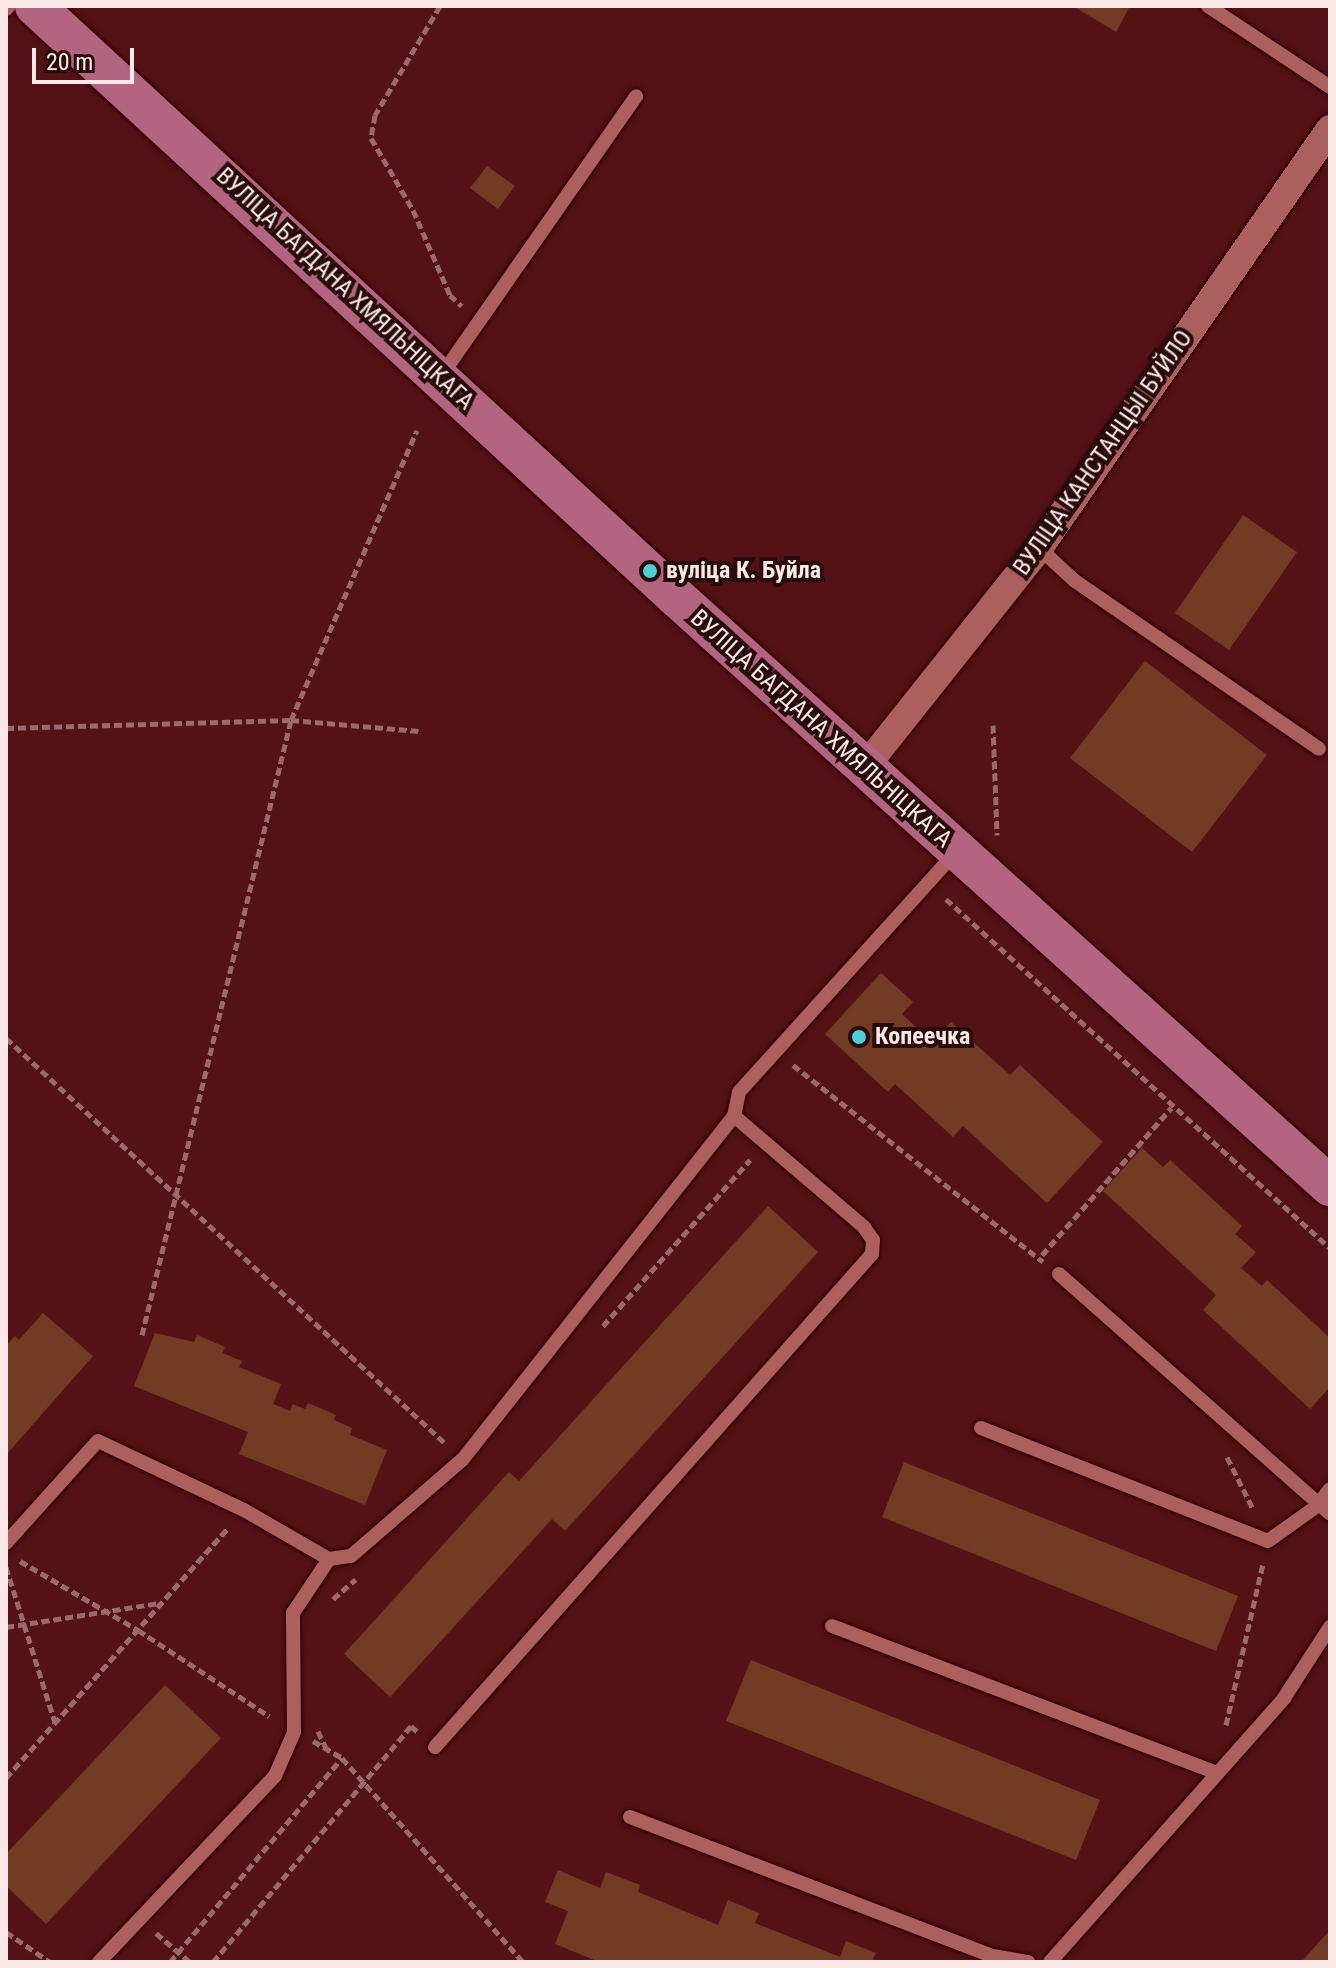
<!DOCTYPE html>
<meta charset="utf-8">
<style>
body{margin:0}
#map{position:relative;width:1336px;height:1968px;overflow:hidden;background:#541216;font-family:"Roboto Condensed",sans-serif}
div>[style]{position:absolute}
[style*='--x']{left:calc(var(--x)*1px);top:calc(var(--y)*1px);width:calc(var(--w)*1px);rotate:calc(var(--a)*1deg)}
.building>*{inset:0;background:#713b24}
.path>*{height:5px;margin-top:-2.5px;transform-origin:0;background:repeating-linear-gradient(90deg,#996b6d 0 8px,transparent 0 12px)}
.roads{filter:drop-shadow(0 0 2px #310105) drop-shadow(0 0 2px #310105)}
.lane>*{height:14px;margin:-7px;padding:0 7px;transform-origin:7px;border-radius:7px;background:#ab605e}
.street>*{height:28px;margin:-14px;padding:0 14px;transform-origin:14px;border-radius:14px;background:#ab605e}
.secondary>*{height:40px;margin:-20px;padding:0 20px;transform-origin:20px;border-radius:20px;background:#b26480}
.dots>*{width:22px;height:22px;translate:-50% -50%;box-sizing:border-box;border:4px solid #280b0b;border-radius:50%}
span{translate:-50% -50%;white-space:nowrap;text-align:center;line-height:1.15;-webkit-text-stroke:8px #280b0b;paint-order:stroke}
.street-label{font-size:24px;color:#fbe9e8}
.poi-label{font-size:24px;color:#fbe9e8;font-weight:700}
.left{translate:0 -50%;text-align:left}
.frame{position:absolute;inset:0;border:8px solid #fbe9e8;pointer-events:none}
.scale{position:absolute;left:32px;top:48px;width:102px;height:36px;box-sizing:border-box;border:4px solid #fbe9e8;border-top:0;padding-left:10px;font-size:24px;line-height:28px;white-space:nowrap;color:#fbe9e8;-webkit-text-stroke:6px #280b0b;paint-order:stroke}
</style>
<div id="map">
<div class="building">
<div style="clip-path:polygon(1073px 6px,1130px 6px,1116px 32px)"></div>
<div style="clip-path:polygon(487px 166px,515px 186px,498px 209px,470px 188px)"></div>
<div style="clip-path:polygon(1243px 515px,1297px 552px,1229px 650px,1175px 613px)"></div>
<div style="clip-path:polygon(1145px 661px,1267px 755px,1192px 852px,1070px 758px)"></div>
<div style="clip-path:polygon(881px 973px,913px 1002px,902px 1014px,932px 1042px,951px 1022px,1010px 1075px,1020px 1065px,1103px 1142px,1047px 1203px,963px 1126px,953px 1137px,895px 1084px,888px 1092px,825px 1034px)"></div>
<div style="clip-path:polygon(1142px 1148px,1163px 1167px,1170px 1160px,1242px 1226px,1235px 1234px,1256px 1252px,1241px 1268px,1262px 1286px,1267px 1280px,1330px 1338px,1330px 1387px,1310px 1409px,1203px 1310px,1216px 1295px,1103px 1191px)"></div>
<div style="clip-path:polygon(768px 1206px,818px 1252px,565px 1531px,552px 1519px,390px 1697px,344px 1654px,509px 1472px,519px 1481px)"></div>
<div style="clip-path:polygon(43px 1313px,93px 1356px,6px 1455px,6px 1346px,15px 1336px,19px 1340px)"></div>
<div style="clip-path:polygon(155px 1333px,194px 1342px,197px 1335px,225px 1347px,222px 1353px,242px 1361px,239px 1367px,281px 1384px,273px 1404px,290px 1411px,293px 1404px,305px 1409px,308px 1403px,336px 1415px,334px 1420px,352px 1428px,350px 1435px,387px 1450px,365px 1505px,239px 1454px,248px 1432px,134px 1386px)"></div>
<div style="clip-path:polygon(904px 1462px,1238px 1596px,1216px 1651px,882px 1517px)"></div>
<div style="clip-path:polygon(751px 1660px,1100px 1800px,1076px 1860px,726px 1721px)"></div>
<div style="clip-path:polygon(165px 1685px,221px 1738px,46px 1924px,6px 1886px,6px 1854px)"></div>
<div style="clip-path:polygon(558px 1870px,600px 1888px,606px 1872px,640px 1885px,638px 1892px,718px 1925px,728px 1900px,759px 1913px,755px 1923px,840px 1957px,846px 1941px,876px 1953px,873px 1959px,879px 1962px,599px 1962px,555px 1944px,568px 1911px,545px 1902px)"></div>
<div style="clip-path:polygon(1330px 1930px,1330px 1962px,1301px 1962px)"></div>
</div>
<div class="path">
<div style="--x:440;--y:6;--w:127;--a:120.8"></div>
<div style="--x:375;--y:115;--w:23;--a:100"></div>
<div style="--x:371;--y:138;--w:83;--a:59.7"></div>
<div style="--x:413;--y:210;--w:93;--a:66.5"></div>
<div style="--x:450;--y:295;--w:16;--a:43"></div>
<div style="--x:993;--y:725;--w:110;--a:87.9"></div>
<div style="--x:6;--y:728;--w:285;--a:-1.6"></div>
<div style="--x:291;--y:720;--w:128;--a:4.9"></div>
<div style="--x:946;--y:899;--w:519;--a:42.27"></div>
<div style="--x:6;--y:1038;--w:599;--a:42.7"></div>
<div style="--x:793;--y:1065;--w:318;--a:38.2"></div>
<div style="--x:1042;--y:1255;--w:196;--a:-48.7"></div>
<div style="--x:603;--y:1326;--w:222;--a:-48.5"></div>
<div style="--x:142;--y:1335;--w:633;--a:-76.38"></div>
<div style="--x:291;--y:720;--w:316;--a:-66.5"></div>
<div style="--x:1227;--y:1457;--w:58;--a:63.4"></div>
<div style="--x:20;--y:1561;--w:137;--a:30.3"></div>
<div style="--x:138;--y:1630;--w:157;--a:33.3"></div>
<div style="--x:6;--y:1567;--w:163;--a:72.5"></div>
<div style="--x:333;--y:1599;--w:30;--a:-41"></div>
<div style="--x:6;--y:1627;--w:156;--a:-8.9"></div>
<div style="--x:1226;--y:1725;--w:166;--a:-77.1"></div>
<div style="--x:318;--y:1731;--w:19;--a:65"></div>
<div style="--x:313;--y:1741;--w:34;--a:30"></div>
<div style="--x:342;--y:1758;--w:273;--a:48.4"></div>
<div style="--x:6;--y:1778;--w:333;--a:-48.4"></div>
<div style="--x:6;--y:1932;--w:53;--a:34.3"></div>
<div style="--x:156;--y:1933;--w:45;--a:40.5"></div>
<div style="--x:170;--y:1962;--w:267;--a:-49.9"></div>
<div style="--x:213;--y:1962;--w:308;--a:-50"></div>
<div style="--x:411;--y:1726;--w:11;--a:41"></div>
</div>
<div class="roads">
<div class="lane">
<div style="--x:1208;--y:6;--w:146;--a:33.6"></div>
<div style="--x:6;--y:9;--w:4;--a:-45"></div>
<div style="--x:441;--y:376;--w:341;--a:-55.1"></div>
<div style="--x:1039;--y:548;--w:49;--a:42.5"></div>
<div style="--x:1075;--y:581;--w:296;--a:34.5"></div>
<div style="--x:1059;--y:1274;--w:362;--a:41.5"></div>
<div style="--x:981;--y:1428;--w:308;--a:21.5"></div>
<div style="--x:1268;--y:1541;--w:60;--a:-35.5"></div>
<div style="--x:1317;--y:1506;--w:21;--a:-53"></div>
<div style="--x:6;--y:1543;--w:137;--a:-48"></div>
<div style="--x:98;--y:1441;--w:161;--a:25.3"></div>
<div style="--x:244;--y:1510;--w:98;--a:30"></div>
<div style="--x:329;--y:1559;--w:22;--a:-8"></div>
<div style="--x:351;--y:1556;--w:148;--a:-40.9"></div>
<div style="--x:463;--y:1459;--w:437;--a:-51.7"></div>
<div style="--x:832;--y:1626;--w:410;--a:20.9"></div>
<div style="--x:435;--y:1747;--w:659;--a:-48.45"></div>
<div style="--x:872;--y:1254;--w:14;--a:-86"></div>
<div style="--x:873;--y:1240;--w:16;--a:-125"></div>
<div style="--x:864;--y:1227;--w:171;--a:-139.5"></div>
<div style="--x:734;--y:1116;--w:25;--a:-78"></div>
<div style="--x:739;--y:1092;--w:324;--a:-47.9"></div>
<div style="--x:630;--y:1817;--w:389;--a:21"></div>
<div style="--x:993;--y:1956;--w:36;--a:10"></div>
<div style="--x:99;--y:1962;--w:256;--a:-46.6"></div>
<div style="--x:275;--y:1776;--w:48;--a:-66.6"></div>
<div style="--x:294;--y:1732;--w:119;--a:-90.5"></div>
<div style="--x:293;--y:1613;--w:65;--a:-56.3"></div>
<div style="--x:1050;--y:1962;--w:353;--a:-48.4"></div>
<div style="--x:1284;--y:1698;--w:85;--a:-57.1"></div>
</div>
<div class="street">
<div style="--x:865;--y:767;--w:280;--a:-51.5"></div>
<div style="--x:1039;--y:548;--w:510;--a:-55.22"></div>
</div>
<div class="secondary">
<div style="--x:35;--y:6;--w:870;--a:42.67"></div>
<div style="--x:675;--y:596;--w:882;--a:42.01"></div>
</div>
</div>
<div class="dots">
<div style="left:650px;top:571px;background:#52ccd5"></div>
<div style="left:859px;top:1037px;background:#52ccd5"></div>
</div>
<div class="street-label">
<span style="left:345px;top:289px;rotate:43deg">ВУЛІЦА БАГДАНА ХМЯЛЬНІЦКАГА</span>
<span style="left:1103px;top:453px;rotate:-55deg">ВУЛІЦА КАНСТАНЦЫІ БУЙЛО</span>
<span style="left:821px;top:729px;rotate:42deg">ВУЛІЦА БАГДАНА ХМЯЛЬНІЦКАГА</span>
</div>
<div class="poi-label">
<span class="left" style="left:666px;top:571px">вуліца К. Буйла</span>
<span class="left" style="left:875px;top:1037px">Копеечка</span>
</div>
<div class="frame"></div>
<div class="scale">20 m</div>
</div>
